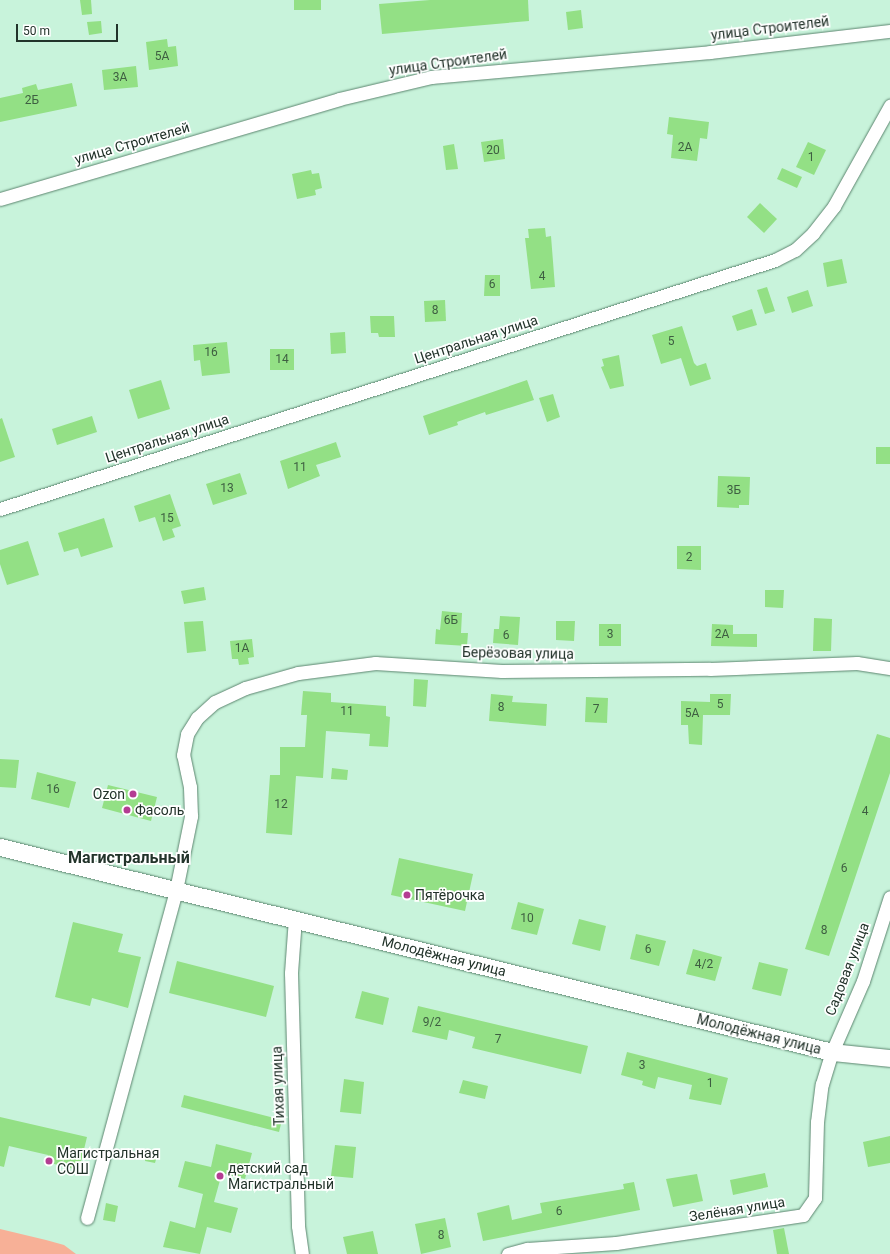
<!DOCTYPE html>
<meta charset="utf-8">
<style>
body{margin:0}
#map{position:relative;width:890px;height:1254px;overflow:hidden;background:#c8f3db;font-family:Roboto,sans-serif}
div>[style]{position:absolute}
[style*='--x']{left:calc(var(--x)*1px);top:calc(var(--y)*1px);width:calc(var(--w)*1px);rotate:calc(var(--a)*1deg)}
.green>*{inset:0;background:#f7b097}
.building>*{inset:0;background:#93e085}
.roads{filter:drop-shadow(0 0 1px #5c856f) drop-shadow(0 0 1px #5c856f)}
.minor>*{height:13px;margin:-6.5px;padding:0 6.5px;transform-origin:6.5px;border-radius:6.5px;background:#fff}
.tertiary>*{height:17px;margin:-8.5px;padding:0 8.5px;transform-origin:8.5px;border-radius:8.5px;background:#fff}
.dots>*{width:11px;height:11px;translate:-50% -50%;box-sizing:border-box;border:2px solid #fff;border-radius:50%}
span{translate:-50% -50%;white-space:nowrap;text-align:center;line-height:1.15;-webkit-text-stroke:3.5px #fff;paint-order:stroke}
.number-label{font-size:12px;color:#3e5e41}
.number-label span{-webkit-text-stroke-width:0}
.street-label{font-size:14px;color:#22332a}
.poi-label{font-size:14px;color:#22332a}
.right{translate:-100% -50%;text-align:right}
.left{translate:0 -50%;text-align:left}
.quarter-label{font-size:16px;color:#22332a;font-weight:700}
.scale{position:absolute;left:16px;top:24px;width:102px;height:18px;box-sizing:border-box;border:2px solid #22332a;border-top:0;padding-left:5px;font-size:12px;line-height:14px;white-space:nowrap;color:#22332a;-webkit-text-stroke:3px #fff;paint-order:stroke}
</style>
<div id="map">
<div class="green">
<div style="clip-path:polygon(0 1229px,46px 1240px,64px 1245px,76px 1254px,0 1254px)"></div>
</div>
<div class="building">
<div style="clip-path:polygon(80px 0,91px 0,92px 14px,82px 15px)"></div>
<div style="clip-path:polygon(294px 0,321px 0,321px 10px,294px 10px)"></div>
<div style="clip-path:polygon(430px 0,528px 0,529px 21px,382px 34px,379px 4px)"></div>
<div style="clip-path:polygon(581px 10px,583px 28px,568px 30px,566px 12px)"></div>
<div style="clip-path:polygon(101px 21px,102px 33px,89px 35px,87px 22px)"></div>
<div style="clip-path:polygon(167px 39px,168px 47px,176px 46px,178px 66px,149px 70px,146px 42px)"></div>
<div style="clip-path:polygon(136px 66px,138px 87px,104px 90px,102px 70px)"></div>
<div style="clip-path:polygon(72px 83px,77px 106px,0 122px,0 98px,23px 93px,22px 88px,36px 84px,38px 90px)"></div>
<div style="clip-path:polygon(669px 117px,709px 122px,707px 139px,700px 138px,697px 161px,671px 158px,673px 135px,667px 134px)"></div>
<div style="clip-path:polygon(503px 139px,505px 159px,484px 162px,481px 142px)"></div>
<div style="clip-path:polygon(808px 142px,826px 150px,814px 175px,796px 167px)"></div>
<div style="clip-path:polygon(454px 144px,458px 169px,446px 170px,443px 146px)"></div>
<div style="clip-path:polygon(782px 168px,802px 177px,797px 188px,777px 179px)"></div>
<div style="clip-path:polygon(311px 170px,312px 174px,319px 173px,322px 188px,315px 190px,316px 195px,297px 199px,292px 174px)"></div>
<div style="clip-path:polygon(760px 203px,777px 219px,764px 233px,747px 217px)"></div>
<div style="clip-path:polygon(545px 228px,546px 237px,551px 236px,555px 287px,531px 289px,525px 238px,529px 238px,528px 229px)"></div>
<div style="clip-path:polygon(842px 259px,847px 283px,827px 287px,823px 263px)"></div>
<div style="clip-path:polygon(485px 275px,500px 275px,500px 296px,484px 296px)"></div>
<div style="clip-path:polygon(767px 287px,775px 311px,765px 314px,757px 290px)"></div>
<div style="clip-path:polygon(808px 290px,813px 306px,792px 313px,787px 297px)"></div>
<div style="clip-path:polygon(445px 300px,446px 321px,425px 322px,424px 301px)"></div>
<div style="clip-path:polygon(752px 309px,757px 325px,737px 331px,732px 316px)"></div>
<div style="clip-path:polygon(370px 316px,394px 316px,395px 337px,379px 337px,378px 333px,371px 333px)"></div>
<div style="clip-path:polygon(682px 326px,694px 363px,697px 366px,706px 363px,711px 379px,690px 386px,681px 358px,661px 364px,652px 335px)"></div>
<div style="clip-path:polygon(345px 332px,346px 353px,331px 354px,330px 333px)"></div>
<div style="clip-path:polygon(227px 342px,230px 373px,202px 376px,200px 360px,194px 361px,193px 345px)"></div>
<div style="clip-path:polygon(270px 349px,294px 349px,294px 370px,270px 370px)"></div>
<div style="clip-path:polygon(619px 355px,624px 386px,610px 389px,601px 367px,604px 366px,602px 359px)"></div>
<div style="clip-path:polygon(161px 380px,170px 409px,138px 419px,129px 390px)"></div>
<div style="clip-path:polygon(527px 380px,534px 400px,486px 415px,485px 412px,457px 422px,458px 425px,429px 435px,423px 416px)"></div>
<div style="clip-path:polygon(553px 394px,560px 417px,547px 422px,539px 398px)"></div>
<div style="clip-path:polygon(92px 416px,97px 432px,57px 445px,52px 429px)"></div>
<div style="clip-path:polygon(2px 418px,15px 457px,0 462px,0 419px)"></div>
<div style="clip-path:polygon(336px 442px,341px 457px,316px 465px,320px 476px,288px 489px,280px 461px)"></div>
<div style="clip-path:polygon(876px 447px,890px 447px,890px 464px,876px 464px)"></div>
<div style="clip-path:polygon(240px 473px,247px 494px,213px 505px,206px 484px)"></div>
<div style="clip-path:polygon(718px 476px,750px 477px,749px 505px,739px 505px,739px 508px,717px 507px)"></div>
<div style="clip-path:polygon(170px 494px,181px 526px,172px 529px,175px 537px,163px 541px,155px 517px,139px 522px,134px 506px)"></div>
<div style="clip-path:polygon(104px 518px,113px 547px,81px 557px,78px 548px,64px 552px,58px 533px)"></div>
<div style="clip-path:polygon(28px 541px,39px 575px,7px 585px,0 564px,0 550px)"></div>
<div style="clip-path:polygon(677px 546px,701px 546px,701px 570px,677px 569px)"></div>
<div style="clip-path:polygon(204px 587px,206px 600px,184px 604px,181px 591px)"></div>
<div style="clip-path:polygon(765px 590px,784px 590px,783px 608px,765px 607px)"></div>
<div style="clip-path:polygon(442px 611px,462px 613px,461px 633px,468px 633px,467px 646px,435px 644px,436px 629px,440px 630px)"></div>
<div style="clip-path:polygon(500px 616px,520px 617px,518px 645px,493px 643px,494px 629px,499px 629px)"></div>
<div style="clip-path:polygon(814px 618px,832px 619px,831px 651px,813px 651px)"></div>
<div style="clip-path:polygon(203px 621px,206px 651px,187px 653px,184px 622px)"></div>
<div style="clip-path:polygon(556px 621px,575px 621px,574px 641px,556px 640px)"></div>
<div style="clip-path:polygon(599px 624px,621px 624px,621px 646px,599px 646px)"></div>
<div style="clip-path:polygon(712px 624px,733px 625px,733px 634px,757px 634px,757px 647px,711px 646px)"></div>
<div style="clip-path:polygon(252px 639px,254px 657px,248px 658px,249px 664px,239px 665px,238px 659px,232px 659px,230px 641px)"></div>
<div style="clip-path:polygon(414px 679px,428px 680px,426px 707px,413px 706px)"></div>
<div style="clip-path:polygon(303px 691px,331px 693px,331px 702px,386px 706px,386px 716px,390px 717px,388px 747px,369px 746px,370px 734px,326px 731px,323px 778px,296px 776px,292px 835px,266px 833px,270px 775px,280px 775px,280px 747px,305px 747px,307px 715px,301px 715px)"></div>
<div style="clip-path:polygon(491px 694px,513px 696px,512px 702px,547px 704px,546px 726px,489px 721px)"></div>
<div style="clip-path:polygon(710px 694px,731px 694px,730px 715px,703px 715px,702px 745px,689px 744px,688px 725px,681px 725px,681px 701px,710px 702px)"></div>
<div style="clip-path:polygon(586px 697px,608px 698px,607px 723px,585px 722px)"></div>
<div style="clip-path:polygon(877px 734px,890px 738px,890px 773px,829px 956px,805px 949px)"></div>
<div style="clip-path:polygon(0 759px,19px 760px,16px 788px,0 787px)"></div>
<div style="clip-path:polygon(332px 768px,348px 770px,347px 780px,331px 779px)"></div>
<div style="clip-path:polygon(37px 772px,76px 782px,69px 808px,31px 799px)"></div>
<div style="clip-path:polygon(108px 785px,157px 797px,151px 821px,102px 808px)"></div>
<div style="clip-path:polygon(399px 858px,473px 874px,465px 911px,391px 895px)"></div>
<div style="clip-path:polygon(518px 902px,544px 909px,537px 935px,511px 929px)"></div>
<div style="clip-path:polygon(579px 919px,606px 926px,600px 951px,572px 944px)"></div>
<div style="clip-path:polygon(73px 922px,123px 934px,118px 952px,141px 957px,128px 1008px,92px 998px,90px 1006px,55px 997px)"></div>
<div style="clip-path:polygon(636px 934px,666px 941px,659px 966px,630px 959px)"></div>
<div style="clip-path:polygon(693px 949px,722px 957px,715px 981px,686px 974px)"></div>
<div style="clip-path:polygon(177px 961px,274px 986px,266px 1017px,169px 993px)"></div>
<div style="clip-path:polygon(759px 962px,788px 969px,781px 996px,752px 989px)"></div>
<div style="clip-path:polygon(362px 991px,389px 998px,383px 1025px,355px 1018px)"></div>
<div style="clip-path:polygon(418px 1006px,588px 1046px,581px 1074px,472px 1048px,475px 1037px,449px 1030px,447px 1040px,412px 1032px)"></div>
<div style="clip-path:polygon(627px 1052px,728px 1078px,721px 1105px,689px 1099px,692px 1085px,658px 1077px,655px 1089px,642px 1085px,643px 1081px,621px 1075px)"></div>
<div style="clip-path:polygon(344px 1079px,364px 1082px,361px 1114px,340px 1112px)"></div>
<div style="clip-path:polygon(463px 1080px,488px 1086px,485px 1099px,459px 1093px)"></div>
<div style="clip-path:polygon(184px 1095px,282px 1120px,279px 1132px,181px 1107px)"></div>
<div style="clip-path:polygon(0 1117px,87px 1137px,79px 1170px,46px 1162px,48px 1155px,9px 1146px,4px 1167px,0 1166px)"></div>
<div style="clip-path:polygon(890px 1136px,890px 1163px,868px 1167px,863px 1142px)"></div>
<div style="clip-path:polygon(216px 1144px,252px 1153px,245px 1179px,222px 1173px,214px 1202px,238px 1208px,231px 1233px,207px 1227px,200px 1254px,163px 1247px,170px 1221px,195px 1228px,203px 1194px,178px 1187px,185px 1161px,211px 1167px)"></div>
<div style="clip-path:polygon(335px 1145px,356px 1147px,353px 1178px,331px 1176px)"></div>
<div style="clip-path:polygon(147px 1150px,158px 1152px,155px 1163px,145px 1161px)"></div>
<div style="clip-path:polygon(765px 1173px,768px 1187px,733px 1195px,730px 1180px)"></div>
<div style="clip-path:polygon(697px 1174px,703px 1201px,673px 1207px,666px 1179px)"></div>
<div style="clip-path:polygon(634px 1182px,640px 1210px,483px 1241px,477px 1213px,509px 1205px,512px 1220px,542px 1213px,540px 1203px,624px 1189px,623px 1184px)"></div>
<div style="clip-path:polygon(106px 1203px,118px 1206px,115px 1222px,103px 1220px)"></div>
<div style="clip-path:polygon(445px 1218px,451px 1247px,421px 1254px,415px 1224px)"></div>
<div style="clip-path:polygon(784px 1228px,789px 1254px,777px 1254px,773px 1230px)"></div>
<div style="clip-path:polygon(373px 1231px,378px 1254px,347px 1254px,343px 1237px)"></div>
</div>
<div class="roads">
<div class="minor">
<div style="--x:0;--y:199;--w:353;--a:-16.4"></div>
<div style="--x:339;--y:99;--w:95;--a:-13.4"></div>
<div style="--x:431;--y:77;--w:280;--a:-5.1"></div>
<div style="--x:710;--y:52;--w:181;--a:-6.7"></div>
<div style="--x:0;--y:509;--w:814;--a:-17.81"></div>
<div style="--x:775;--y:260;--w:22;--a:-27"></div>
<div style="--x:795;--y:250;--w:25;--a:-43"></div>
<div style="--x:813;--y:233;--w:34;--a:-52"></div>
<div style="--x:834;--y:206;--w:115;--a:-60.8"></div>
<div style="--x:295;--y:918;--w:55;--a:94.2"></div>
<div style="--x:291;--y:973;--w:253;--a:88.4"></div>
<div style="--x:298;--y:1226;--w:28;--a:82"></div>
<div style="--x:87;--y:1218;--w:340;--a:-74.8"></div>
<div style="--x:176;--y:890;--w:76;--a:-78.5"></div>
<div style="--x:191;--y:816;--w:29;--a:-92"></div>
<div style="--x:190;--y:787;--w:33;--a:-102"></div>
<div style="--x:183;--y:755;--w:21;--a:-79"></div>
<div style="--x:187;--y:734;--w:19;--a:-58"></div>
<div style="--x:197;--y:718;--w:24;--a:-42"></div>
<div style="--x:215;--y:702;--w:33;--a:-25"></div>
<div style="--x:245;--y:688;--w:55;--a:-15.8"></div>
<div style="--x:298;--y:673;--w:78;--a:-7.4"></div>
<div style="--x:375;--y:663;--w:127;--a:3.6"></div>
<div style="--x:502;--y:671;--w:208;--a:-0.6"></div>
<div style="--x:710;--y:669;--w:147;--a:-2.3"></div>
<div style="--x:857;--y:663;--w:33;--a:9"></div>
<div style="--x:508;--y:1254;--w:20;--a:-15"></div>
<div style="--x:527;--y:1249;--w:89;--a:-3.9"></div>
<div style="--x:616;--y:1243;--w:189;--a:-8.5"></div>
<div style="--x:803;--y:1215;--w:21;--a:-55"></div>
<div style="--x:815;--y:1198;--w:76;--a:-88.5"></div>
<div style="--x:817;--y:1122;--w:38;--a:-83"></div>
<div style="--x:822;--y:1084;--w:34;--a:-73"></div>
<div style="--x:832;--y:1052;--w:77;--a:-66.4"></div>
<div style="--x:863;--y:981;--w:88;--a:-72.2"></div>
</div>
<div class="tertiary">
<div style="--x:0;--y:847;--w:857;--a:13.84"></div>
<div style="--x:832;--y:1052;--w:58;--a:5.9"></div>
</div>
</div>
<div class="dots">
<div style="left:133px;top:794px;background:#b43d93"></div>
<div style="left:127px;top:810px;background:#b43d93"></div>
<div style="left:407px;top:895px;background:#b43d93"></div>
<div style="left:49px;top:1161px;background:#b43d93"></div>
<div style="left:220px;top:1176px;background:#b43d93"></div>
</div>
<div class="number-label">
<span style="left:162px;top:57px">5А</span>
<span style="left:120px;top:78px">3А</span>
<span style="left:32px;top:101px">2Б</span>
<span style="left:685px;top:148px">2А</span>
<span style="left:493px;top:151px">20</span>
<span style="left:811px;top:158px">1</span>
<span style="left:542px;top:277px">4</span>
<span style="left:492px;top:285px">6</span>
<span style="left:435px;top:311px">8</span>
<span style="left:671px;top:342px">5</span>
<span style="left:211px;top:353px">16</span>
<span style="left:282px;top:360px">14</span>
<span style="left:300px;top:468px">11</span>
<span style="left:227px;top:489px">13</span>
<span style="left:734px;top:491px">3Б</span>
<span style="left:167px;top:519px">15</span>
<span style="left:689px;top:558px">2</span>
<span style="left:451px;top:621px">6Б</span>
<span style="left:610px;top:635px">3</span>
<span style="left:722px;top:635px">2А</span>
<span style="left:506px;top:636px">6</span>
<span style="left:242px;top:649px">1А</span>
<span style="left:720px;top:705px">5</span>
<span style="left:501px;top:708px">8</span>
<span style="left:596px;top:710px">7</span>
<span style="left:347px;top:712px">11</span>
<span style="left:692px;top:714px">5А</span>
<span style="left:53px;top:790px">16</span>
<span style="left:281px;top:805px">12</span>
<span style="left:865px;top:812px">4</span>
<span style="left:844px;top:869px">6</span>
<span style="left:527px;top:919px">10</span>
<span style="left:824px;top:931px">8</span>
<span style="left:648px;top:950px">6</span>
<span style="left:704px;top:965px">4/2</span>
<span style="left:432px;top:1023px">9/2</span>
<span style="left:498px;top:1040px">7</span>
<span style="left:642px;top:1066px">3</span>
<span style="left:710px;top:1084px">1</span>
<span style="left:559px;top:1212px">6</span>
<span style="left:441px;top:1236px">8</span>
</div>
<div class="street-label">
<span style="left:770px;top:28px;rotate:-7deg">улица Строителей</span>
<span style="left:448px;top:62px;rotate:-8deg">улица Строителей</span>
<span style="left:132px;top:143px;rotate:-16deg">улица Строителей</span>
<span style="left:476px;top:339px;rotate:-18deg">Центральная улица</span>
<span style="left:167px;top:438px;rotate:-18deg">Центральная улица</span>
<span style="left:518px;top:653px;rotate:1deg">Берёзовая улица</span>
<span style="left:444px;top:956px;rotate:14deg">Молодёжная улица</span>
<span style="left:847px;top:969px;rotate:-69deg">Садовая улица</span>
<span style="left:759px;top:1034px;rotate:14deg">Молодёжная улица</span>
<span style="left:278px;top:1086px;rotate:-92deg">Тихая улица</span>
<span style="left:737px;top:1209px;rotate:-9deg">Зелёная улица</span>
</div>
<div class="poi-label">
<span class="right" style="left:125px;top:794px">Ozon</span>
<span class="left" style="left:135px;top:810px">Фасоль</span>
<span class="left" style="left:415px;top:895px">Пятёрочка</span>
<span class="left" style="left:57px;top:1161px">Магистральная<br>СОШ</span>
<span class="left" style="left:228px;top:1176px">детский сад<br>Магистральный</span>
</div>
<div class="quarter-label">
<span style="left:129px;top:858px">Магистральный</span>
</div>
<div class="scale">50 m</div>
</div>
